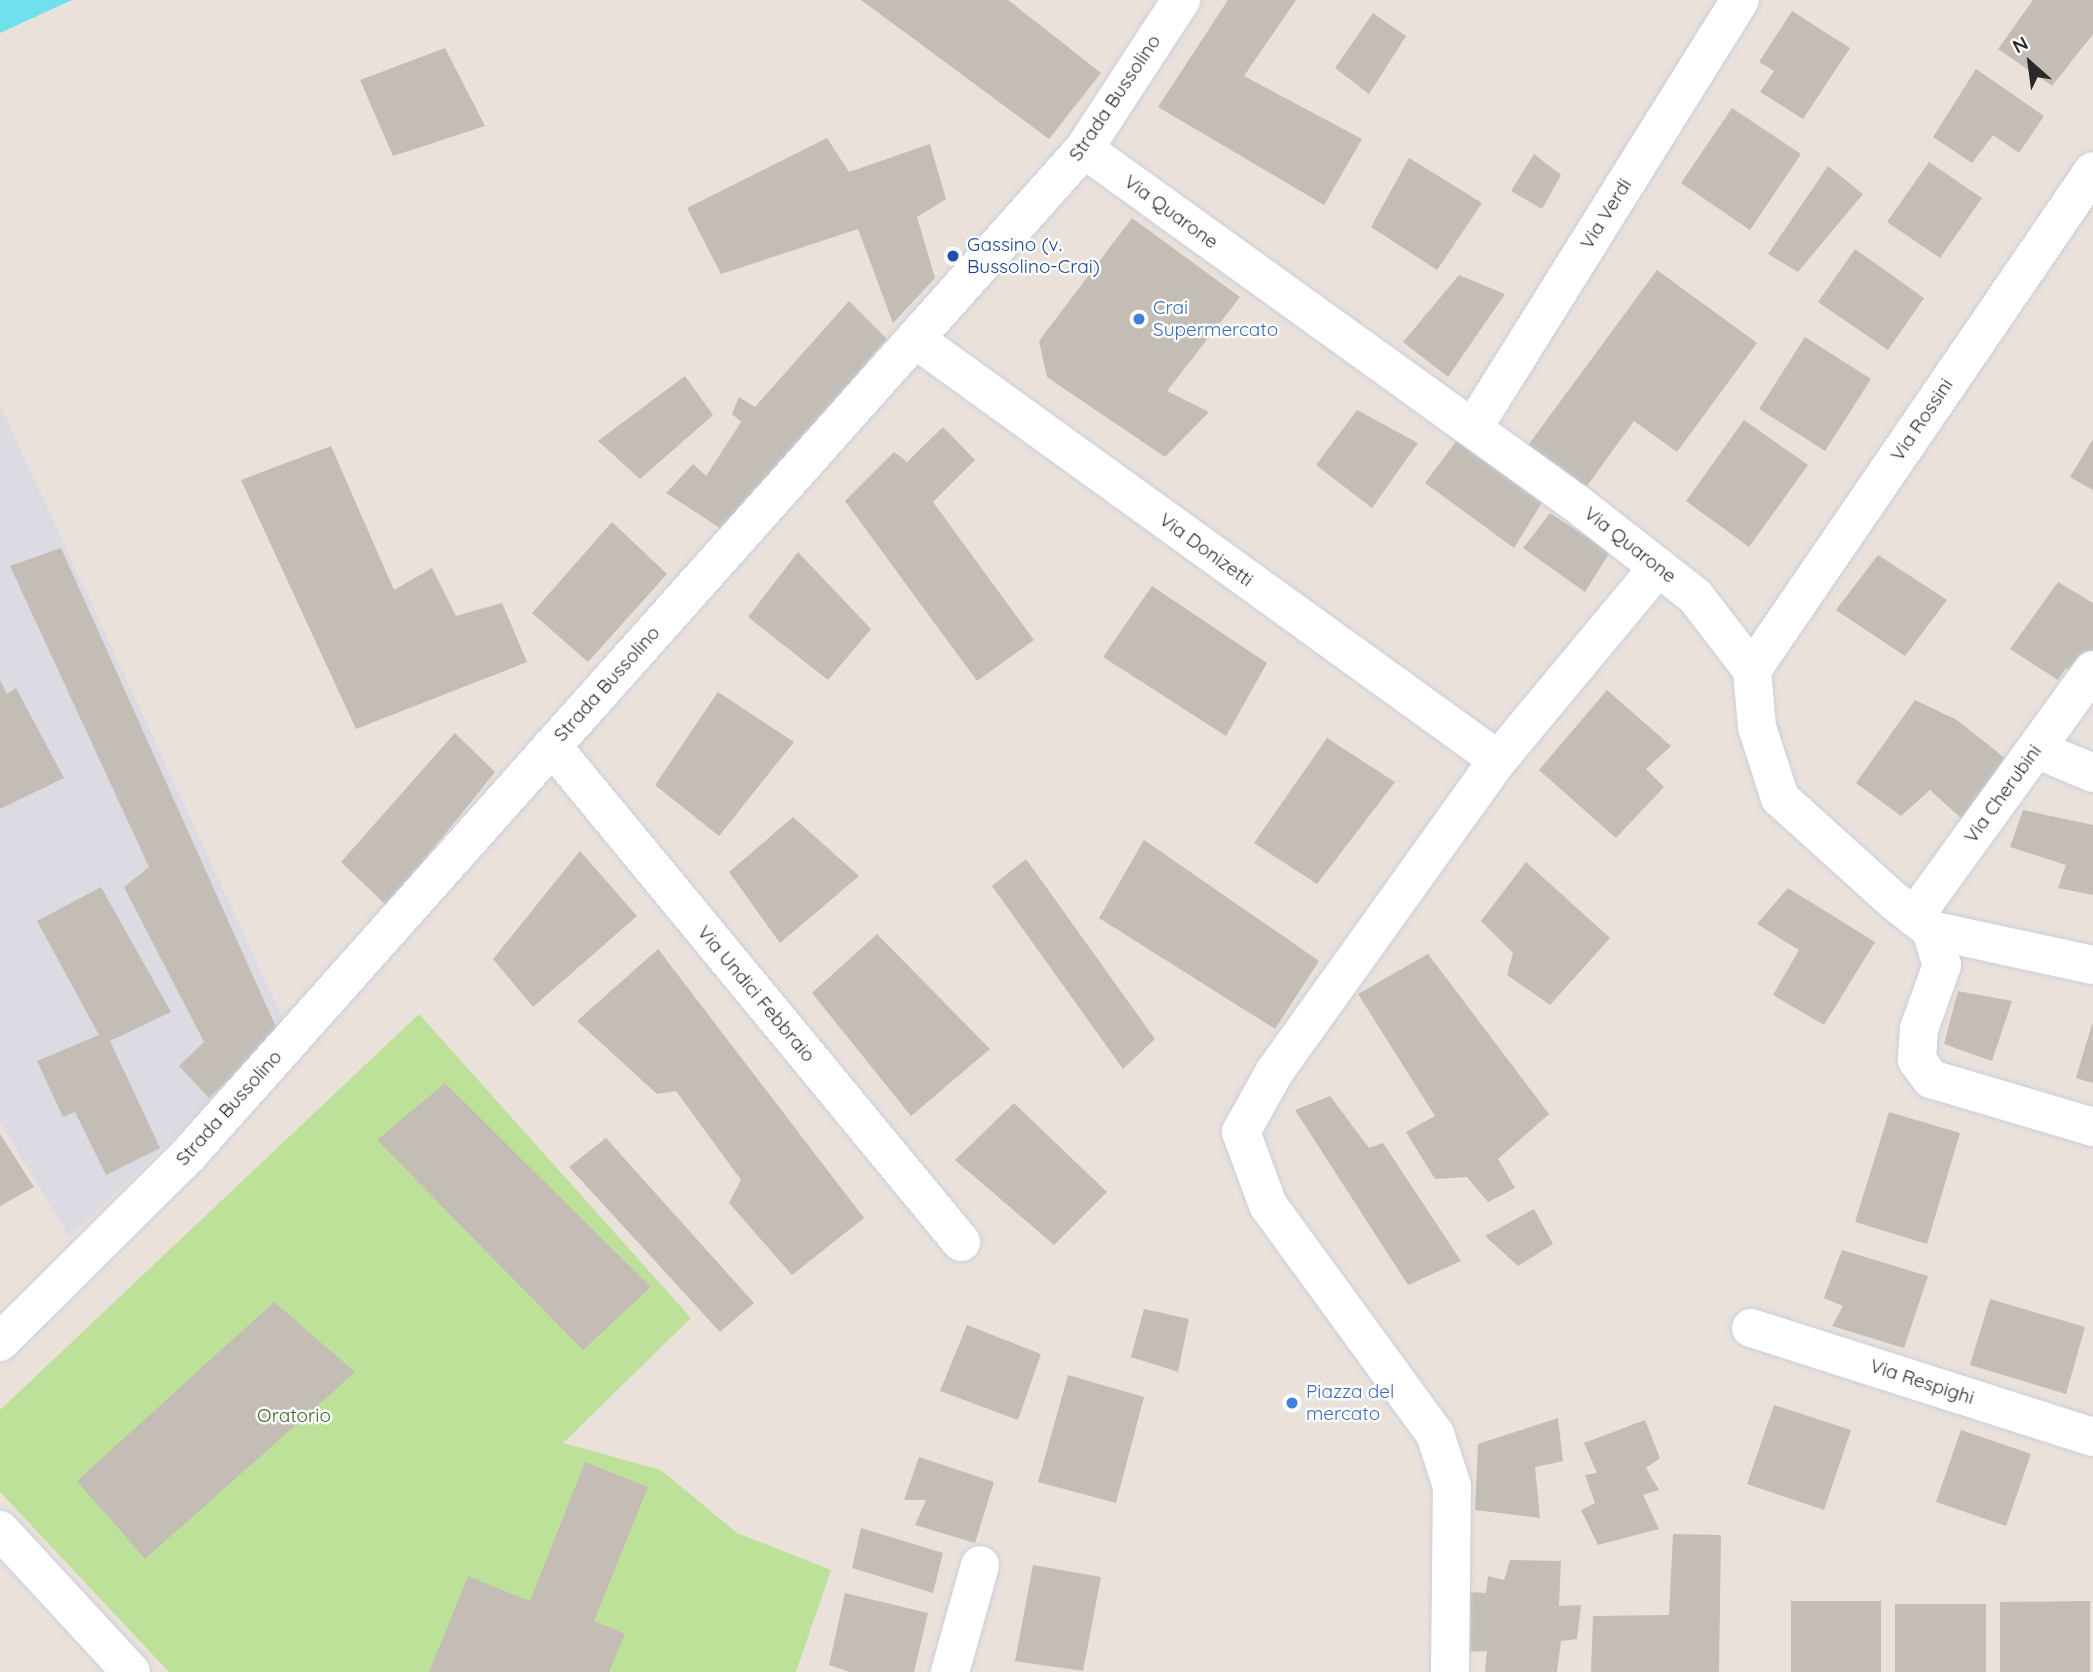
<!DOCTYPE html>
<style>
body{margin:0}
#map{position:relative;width:2093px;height:1672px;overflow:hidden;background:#ebe1db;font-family:Quicksand,sans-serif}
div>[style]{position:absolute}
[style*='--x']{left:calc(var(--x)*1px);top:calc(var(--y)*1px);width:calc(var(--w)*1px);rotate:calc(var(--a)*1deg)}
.industrial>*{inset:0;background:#dcdbe3}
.green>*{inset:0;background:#bde198}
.water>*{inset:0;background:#6fe0ec}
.building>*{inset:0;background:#c3bdb6}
.roads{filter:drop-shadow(0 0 2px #c9cfdb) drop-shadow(0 0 2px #c9cfdb)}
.minor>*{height:38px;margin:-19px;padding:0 19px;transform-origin:19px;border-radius:19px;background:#fff}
.dots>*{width:19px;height:19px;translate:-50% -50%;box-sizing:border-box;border:4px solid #fff;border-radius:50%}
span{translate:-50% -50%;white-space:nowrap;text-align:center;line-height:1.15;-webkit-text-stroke:5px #fff;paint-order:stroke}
.street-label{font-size:19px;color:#292929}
.transit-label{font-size:19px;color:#164399}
.left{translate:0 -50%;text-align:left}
.shop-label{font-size:19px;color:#366cbe}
.park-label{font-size:19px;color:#37641b}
.north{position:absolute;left:1995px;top:28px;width:70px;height:70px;-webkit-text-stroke:5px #fff;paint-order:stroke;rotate:332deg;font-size:19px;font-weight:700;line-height:28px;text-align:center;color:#292929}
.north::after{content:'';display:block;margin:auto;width:24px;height:32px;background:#292929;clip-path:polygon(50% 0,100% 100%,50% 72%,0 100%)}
</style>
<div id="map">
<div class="industrial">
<div style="clip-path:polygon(0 405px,288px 1030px,69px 1237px,0 1122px)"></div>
</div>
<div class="green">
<div style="clip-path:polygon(419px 1014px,691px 1318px,563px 1443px,661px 1470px,737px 1533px,831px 1570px,796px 1672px,169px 1672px,0 1492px,0 1410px)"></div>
</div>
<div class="water">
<div style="clip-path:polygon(0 0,72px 0,0 33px)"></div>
</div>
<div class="building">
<div style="clip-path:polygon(861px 0,1008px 0,1101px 73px,1049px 139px)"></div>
<div style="clip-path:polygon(1228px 0,1296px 0,1244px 76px,1362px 139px,1324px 205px,1158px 107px)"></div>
<div style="clip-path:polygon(2033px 0,2093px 0,2093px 34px,2052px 86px,1998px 49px)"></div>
<div style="clip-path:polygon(1792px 11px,1850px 48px,1803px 119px,1760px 92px,1774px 71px,1759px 62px)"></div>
<div style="clip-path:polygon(1373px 13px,1406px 36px,1369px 94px,1335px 68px)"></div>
<div style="clip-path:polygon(445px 48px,485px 126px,393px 156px,360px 80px)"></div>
<div style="clip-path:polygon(1976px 69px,2044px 116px,2019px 153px,1993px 135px,1972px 163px,1933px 137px)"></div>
<div style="clip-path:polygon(1732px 108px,1801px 154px,1750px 230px,1681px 183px)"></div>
<div style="clip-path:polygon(827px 138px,849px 172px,930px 144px,946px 199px,917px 217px,935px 278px,893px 323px,858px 229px,721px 274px,687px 208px)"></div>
<div style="clip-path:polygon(1534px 154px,1561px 175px,1542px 209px,1511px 191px)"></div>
<div style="clip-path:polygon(1409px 158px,1482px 203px,1437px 270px,1371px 227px)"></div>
<div style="clip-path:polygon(1929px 162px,1982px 198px,1940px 258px,1887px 222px)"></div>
<div style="clip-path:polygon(1828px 166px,1863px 194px,1798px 272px,1768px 254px)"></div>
<div style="clip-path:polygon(1132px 218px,1240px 297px,1167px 391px,1209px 412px,1165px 457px,1047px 377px,1039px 341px)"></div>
<div style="clip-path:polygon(1855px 249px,1924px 298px,1888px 350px,1818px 302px)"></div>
<div style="clip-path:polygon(1657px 270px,1757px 343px,1677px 452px,1634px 421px,1584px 490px,1526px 448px)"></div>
<div style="clip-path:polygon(1459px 275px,1505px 294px,1448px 377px,1403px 342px)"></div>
<div style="clip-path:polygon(849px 301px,887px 339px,723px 530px,666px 493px,693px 464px,706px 476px,741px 422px,732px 414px,739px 397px,755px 407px)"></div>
<div style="clip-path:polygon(1805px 337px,1871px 379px,1825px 451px,1759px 409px)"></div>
<div style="clip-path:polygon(685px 376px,713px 415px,640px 479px,598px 441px)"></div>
<div style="clip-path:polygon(1357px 410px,1418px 443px,1372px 508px,1316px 465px)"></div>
<div style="clip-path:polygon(1744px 420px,1808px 465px,1749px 547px,1686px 501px)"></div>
<div style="clip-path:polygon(943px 427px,975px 460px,933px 502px,1034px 640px,977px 681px,845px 501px,894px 452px,907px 462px)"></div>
<div style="clip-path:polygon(1458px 439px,1543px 501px,1514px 548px,1425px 483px)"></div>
<div style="clip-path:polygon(2093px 439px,2093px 490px,2070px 477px)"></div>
<div style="clip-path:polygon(331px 446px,394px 590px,432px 568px,456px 616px,502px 603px,527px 662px,356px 729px,241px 480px)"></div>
<div style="clip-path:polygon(1550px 513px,1610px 552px,1585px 592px,1523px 548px)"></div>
<div style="clip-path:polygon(612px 522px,667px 574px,588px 662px,532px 613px)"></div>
<div style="clip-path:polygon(61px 548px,279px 1034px,209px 1098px,179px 1066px,204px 1042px,124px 887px,149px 867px,10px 566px)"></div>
<div style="clip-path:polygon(798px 552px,871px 629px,828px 680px,748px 617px)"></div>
<div style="clip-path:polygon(1878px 555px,1947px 600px,1905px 656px,1836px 610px)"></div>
<div style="clip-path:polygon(2058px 582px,2093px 603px,2093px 662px,2086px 680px,2066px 668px,2058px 680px,2010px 649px)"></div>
<div style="clip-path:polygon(1152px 586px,1267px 663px,1226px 736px,1103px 657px)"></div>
<div style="clip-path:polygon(0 680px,7px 694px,16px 688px,64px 778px,0 809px)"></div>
<div style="clip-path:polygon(1607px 690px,1671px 746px,1646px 769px,1664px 787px,1616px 838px,1539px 770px)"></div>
<div style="clip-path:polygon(718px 692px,794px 742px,719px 836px,655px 785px)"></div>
<div style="clip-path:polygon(1915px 700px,1957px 720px,2006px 759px,1964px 821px,1930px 790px,1901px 816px,1856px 783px)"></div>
<div style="clip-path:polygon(455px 733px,495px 772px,387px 906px,341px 862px)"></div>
<div style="clip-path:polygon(1327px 738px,1395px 782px,1317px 884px,1254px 843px)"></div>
<div style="clip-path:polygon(2023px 810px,2093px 825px,2093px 895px,2058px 888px,2066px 865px,2010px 847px)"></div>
<div style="clip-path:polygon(793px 817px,859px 876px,780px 943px,729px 872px)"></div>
<div style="clip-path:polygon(1144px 840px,1319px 961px,1275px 1029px,1099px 918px)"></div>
<div style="clip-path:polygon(580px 851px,637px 916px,533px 1007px,493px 959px)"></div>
<div style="clip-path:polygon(1026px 859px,1155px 1039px,1123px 1069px,992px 886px)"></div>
<div style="clip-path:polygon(1526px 862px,1610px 938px,1550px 1005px,1507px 975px,1513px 953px,1481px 921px)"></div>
<div style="clip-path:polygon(101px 887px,171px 1012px,110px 1041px,160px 1148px,106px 1175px,75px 1112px,63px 1117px,37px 1061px,99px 1035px,37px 921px)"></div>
<div style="clip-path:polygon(1788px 888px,1875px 942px,1824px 1025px,1773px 995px,1799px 950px,1757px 924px)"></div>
<div style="clip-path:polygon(877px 934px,990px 1049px,911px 1116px,812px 993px)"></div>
<div style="clip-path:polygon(658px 949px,864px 1218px,792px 1275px,729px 1203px,741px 1180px,676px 1091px,657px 1094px,577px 1021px)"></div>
<div style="clip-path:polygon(1428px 954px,1549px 1114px,1498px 1159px,1515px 1188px,1488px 1202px,1467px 1177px,1435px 1179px,1406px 1132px,1435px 1116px,1358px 994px)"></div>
<div style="clip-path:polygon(1958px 991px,2012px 1001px,1992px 1061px,1944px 1044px)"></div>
<div style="clip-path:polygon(2092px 1024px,2093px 1024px,2093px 1083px,2076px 1078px)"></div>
<div style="clip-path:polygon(445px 1083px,651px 1287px,583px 1350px,377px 1140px)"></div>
<div style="clip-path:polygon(1330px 1096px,1369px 1148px,1383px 1143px,1461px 1261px,1408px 1285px,1295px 1110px)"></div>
<div style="clip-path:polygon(1014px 1103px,1107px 1192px,1054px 1245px,955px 1160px)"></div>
<div style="clip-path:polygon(1889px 1112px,1960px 1133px,1927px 1244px,1855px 1222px)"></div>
<div style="clip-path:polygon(0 1134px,34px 1187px,0 1206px)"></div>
<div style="clip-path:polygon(606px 1138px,754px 1303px,720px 1332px,569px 1167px)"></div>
<div style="clip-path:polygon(1534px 1209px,1553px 1244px,1518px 1266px,1485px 1236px)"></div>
<div style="clip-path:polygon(1842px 1250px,1928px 1276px,1904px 1348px,1832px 1326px,1843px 1306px,1824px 1298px)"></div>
<div style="clip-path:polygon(1990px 1299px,2085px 1327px,2066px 1394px,1970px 1365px)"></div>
<div style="clip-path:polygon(274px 1302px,355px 1372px,145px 1559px,77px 1481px)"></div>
<div style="clip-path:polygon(1144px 1309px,1189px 1319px,1178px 1372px,1131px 1357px)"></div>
<div style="clip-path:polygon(967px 1325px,1041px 1354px,1018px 1420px,940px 1391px)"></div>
<div style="clip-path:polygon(1068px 1375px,1144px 1397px,1116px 1503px,1038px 1482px)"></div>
<div style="clip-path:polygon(1774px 1405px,1851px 1430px,1824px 1510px,1747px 1484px)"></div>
<div style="clip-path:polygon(1558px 1418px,1563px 1461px,1535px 1467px,1540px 1518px,1475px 1510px,1478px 1444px)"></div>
<div style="clip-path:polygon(1645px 1420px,1660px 1458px,1646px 1468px,1659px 1490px,1643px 1495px,1659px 1529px,1598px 1545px,1581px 1510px,1595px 1503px,1585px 1475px,1597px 1473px,1584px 1443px)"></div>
<div style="clip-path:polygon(1961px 1430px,2031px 1454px,2006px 1526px,1936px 1502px)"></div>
<div style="clip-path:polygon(919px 1457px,994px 1482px,975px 1543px,915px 1525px,926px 1500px,904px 1500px)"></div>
<div style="clip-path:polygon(585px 1462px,648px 1487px,594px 1621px,625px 1634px,609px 1672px,429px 1672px,468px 1576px,530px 1601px)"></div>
<div style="clip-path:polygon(861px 1528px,943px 1553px,933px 1593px,852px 1568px)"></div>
<div style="clip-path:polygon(1673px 1534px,1721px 1535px,1719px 1672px,1591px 1672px,1593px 1616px,1669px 1615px)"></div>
<div style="clip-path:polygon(1510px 1560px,1561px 1561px,1559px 1606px,1581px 1605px,1577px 1639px,1561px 1641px,1557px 1672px,1485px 1672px,1487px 1651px,1467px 1652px,1470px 1592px,1486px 1593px,1488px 1576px,1504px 1580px)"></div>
<div style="clip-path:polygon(1033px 1565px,1101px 1577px,1083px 1671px,1015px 1661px)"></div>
<div style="clip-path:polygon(845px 1593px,928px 1613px,914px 1672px,850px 1672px,829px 1665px)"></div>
<div style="clip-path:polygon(1791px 1601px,1881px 1601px,1881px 1672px,1791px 1672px)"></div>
<div style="clip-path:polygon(2090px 1601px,2090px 1672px,2000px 1672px,2000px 1602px)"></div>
<div style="clip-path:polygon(1895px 1604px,1986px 1604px,1986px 1672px,1895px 1672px)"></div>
</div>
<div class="roads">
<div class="minor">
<div style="--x:1084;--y:149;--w:606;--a:35.74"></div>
<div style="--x:1576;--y:503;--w:151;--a:38"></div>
<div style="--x:1695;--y:596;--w:93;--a:52.4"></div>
<div style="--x:1752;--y:670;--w:57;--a:85"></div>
<div style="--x:1757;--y:727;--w:75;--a:72.1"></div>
<div style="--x:1780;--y:798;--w:154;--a:42.1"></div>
<div style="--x:1894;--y:901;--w:47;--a:38.1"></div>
<div style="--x:1931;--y:930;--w:166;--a:12.2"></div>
<div style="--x:915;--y:339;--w:719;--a:35.83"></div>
<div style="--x:1473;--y:428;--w:504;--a:-58.04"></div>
<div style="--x:1752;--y:670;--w:604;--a:-55.65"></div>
<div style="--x:552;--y:746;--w:643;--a:50.49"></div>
<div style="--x:2036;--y:749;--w:62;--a:22.8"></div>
<div style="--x:1914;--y:917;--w:305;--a:-54.1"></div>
<div style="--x:1931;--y:930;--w:37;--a:73"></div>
<div style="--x:1942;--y:965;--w:68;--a:109.8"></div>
<div style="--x:1919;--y:1029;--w:31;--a:94"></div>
<div style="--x:1917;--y:1060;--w:24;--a:54"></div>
<div style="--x:1931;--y:1079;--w:169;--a:16.5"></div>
<div style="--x:1751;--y:1328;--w:359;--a:17.7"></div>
<div style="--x:0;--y:1342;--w:268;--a:-44.8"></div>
<div style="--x:190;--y:1153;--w:1344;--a:-48.32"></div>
<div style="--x:1084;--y:149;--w:178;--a:-56.9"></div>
<div style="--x:0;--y:1530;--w:193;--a:47.3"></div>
<div style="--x:950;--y:1672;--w:111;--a:-74.3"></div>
<div style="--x:1450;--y:1672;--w:186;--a:-89.4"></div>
<div style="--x:1452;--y:1486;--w:55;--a:-108.1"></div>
<div style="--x:1435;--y:1434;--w:283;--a:-126.1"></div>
<div style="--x:1268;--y:1205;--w:78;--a:-110.3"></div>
<div style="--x:1241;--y:1132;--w:70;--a:-60.9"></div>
<div style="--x:1275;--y:1071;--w:383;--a:-54.4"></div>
<div style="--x:1498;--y:760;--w:251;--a:-50.3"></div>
</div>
</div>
<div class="dots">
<div style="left:953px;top:256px;background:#1a4fb4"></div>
<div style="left:1139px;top:319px;background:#3f7fe0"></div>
<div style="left:1292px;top:1403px;background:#3f7fe0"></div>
</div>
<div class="street-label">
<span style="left:1115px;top:98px;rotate:-56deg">Strada Bussolino</span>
<span style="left:1171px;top:212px;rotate:36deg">Via Quarone</span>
<span style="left:1606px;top:214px;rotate:-58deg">Via Verdi</span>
<span style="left:1922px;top:420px;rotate:-56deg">Via Rossini</span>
<span style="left:1630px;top:545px;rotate:38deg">Via Quarone</span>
<span style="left:1206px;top:550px;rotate:36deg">Via Donizetti</span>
<span style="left:607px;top:684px;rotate:-48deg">Strada Bussolino</span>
<span style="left:2003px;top:794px;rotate:-54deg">Via Cherubini</span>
<span style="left:756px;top:994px;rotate:50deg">Via Undici Febbraio</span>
<span style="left:229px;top:1108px;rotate:-48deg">Strada Bussolino</span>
<span style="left:1922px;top:1382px;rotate:18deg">Via Respighi</span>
</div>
<div class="transit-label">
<span class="left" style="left:967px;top:256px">Gassino (v.<br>Bussolino-Crai)</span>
</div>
<div class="shop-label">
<span class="left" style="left:1153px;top:319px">Crai<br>Supermercato</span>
<span class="left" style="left:1306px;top:1403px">Piazza del<br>mercato</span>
</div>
<div class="park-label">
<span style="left:294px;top:1416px">Oratorio</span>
</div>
<div class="north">N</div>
</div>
